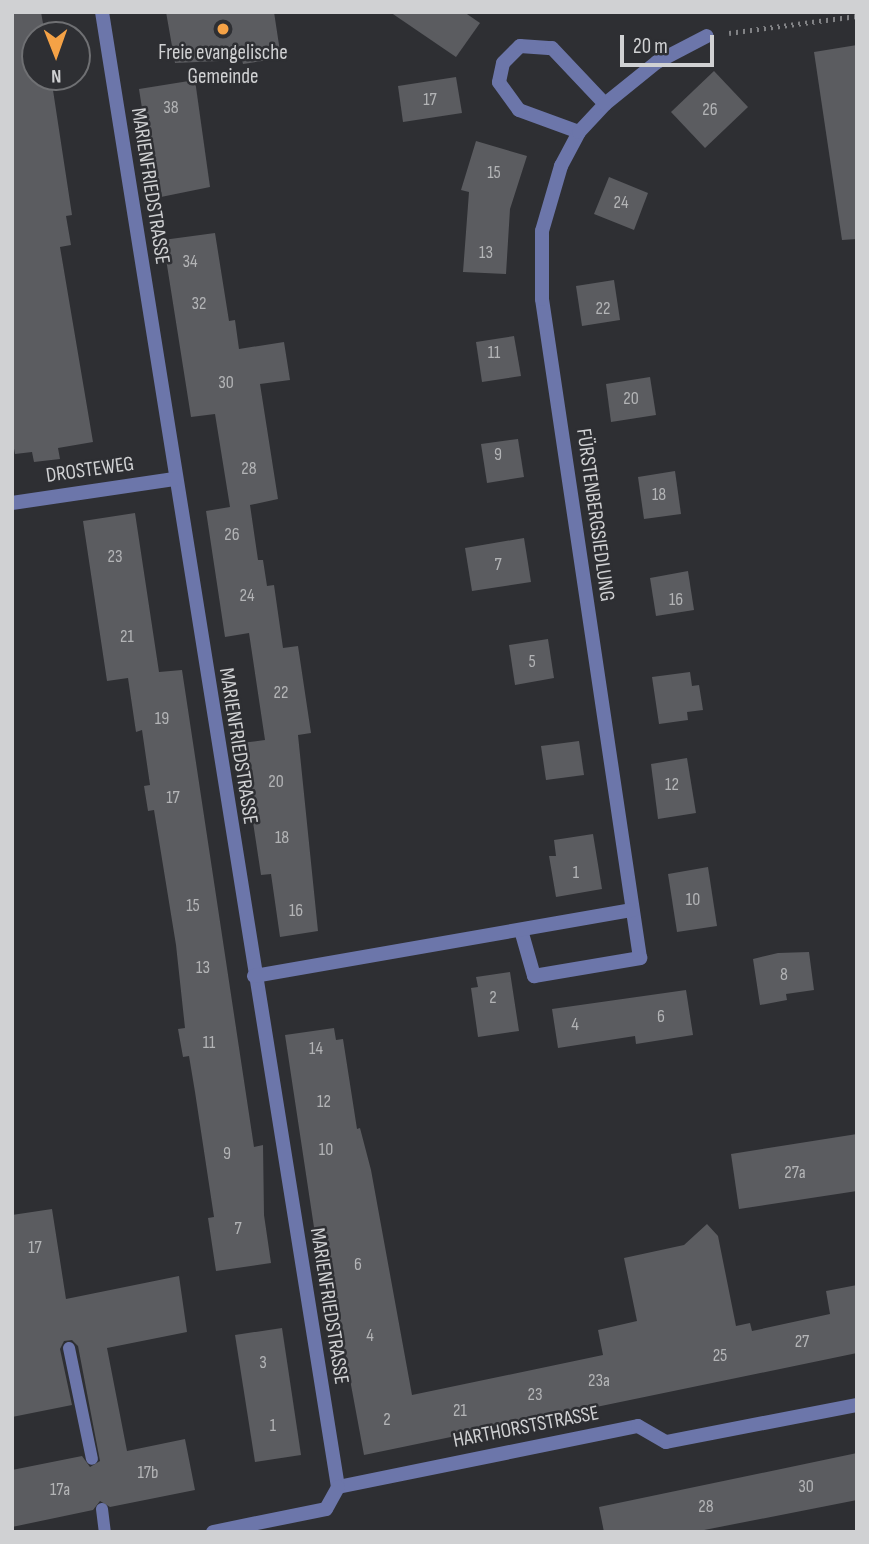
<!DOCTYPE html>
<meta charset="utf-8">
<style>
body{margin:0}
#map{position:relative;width:869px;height:1544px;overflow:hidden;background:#2e2f33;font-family:"Sofia Sans Condensed",sans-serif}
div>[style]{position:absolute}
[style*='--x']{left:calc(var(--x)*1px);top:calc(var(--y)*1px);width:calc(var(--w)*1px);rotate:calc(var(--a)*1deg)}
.building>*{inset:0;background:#5b5c60}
.path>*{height:4.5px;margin-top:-2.25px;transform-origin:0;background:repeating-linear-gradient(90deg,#818285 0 2px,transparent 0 7px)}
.lane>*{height:12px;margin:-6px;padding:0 6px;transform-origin:6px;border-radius:6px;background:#6c76aa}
.street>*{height:14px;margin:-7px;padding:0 7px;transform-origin:7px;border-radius:7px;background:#6c76aa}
.dots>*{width:19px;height:19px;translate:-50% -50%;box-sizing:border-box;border:4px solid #2e2f33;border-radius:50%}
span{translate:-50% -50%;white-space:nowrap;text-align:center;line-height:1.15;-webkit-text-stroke:5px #2e2f33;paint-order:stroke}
.number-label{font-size:18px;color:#b3b4b6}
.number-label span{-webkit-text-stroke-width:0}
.poi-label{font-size:21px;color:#d0d1d3}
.street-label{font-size:21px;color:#d0d1d3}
.frame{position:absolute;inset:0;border:14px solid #d0d1d3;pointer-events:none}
.north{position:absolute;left:21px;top:21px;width:70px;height:70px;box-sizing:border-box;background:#2e2f33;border:2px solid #6f7073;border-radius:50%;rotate:179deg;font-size:19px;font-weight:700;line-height:28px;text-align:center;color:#d0d1d3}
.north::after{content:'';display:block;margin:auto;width:24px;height:32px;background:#f5a246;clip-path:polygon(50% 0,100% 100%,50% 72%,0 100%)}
.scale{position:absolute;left:620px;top:35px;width:94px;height:32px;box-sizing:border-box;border:4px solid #d0d1d3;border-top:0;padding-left:9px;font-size:21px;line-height:24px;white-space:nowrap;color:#d0d1d3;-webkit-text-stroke:5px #2e2f33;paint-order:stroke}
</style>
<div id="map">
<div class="building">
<div style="clip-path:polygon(12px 12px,41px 12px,45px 35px,35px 35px,35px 77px,51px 77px,72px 215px,66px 216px,71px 245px,60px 247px,93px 442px,58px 448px,60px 459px,34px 462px,32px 452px,15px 454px,12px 437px)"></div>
<div style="clip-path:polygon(166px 12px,274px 12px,281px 58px,243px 64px,242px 60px,175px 63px)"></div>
<div style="clip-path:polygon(390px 12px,464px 12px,480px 23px,456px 57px)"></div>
<div style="clip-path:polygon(857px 45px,857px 239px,842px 240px,814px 52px)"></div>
<div style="clip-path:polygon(714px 71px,748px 107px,705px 148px,671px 112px)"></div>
<div style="clip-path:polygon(456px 77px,462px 113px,403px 122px,398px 86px)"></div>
<div style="clip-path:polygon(195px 80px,210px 187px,156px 198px,139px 89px)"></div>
<div style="clip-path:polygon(476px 141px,527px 156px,510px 209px,506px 274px,463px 272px,469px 192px,461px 190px)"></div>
<div style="clip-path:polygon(609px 177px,648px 193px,634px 230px,594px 214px)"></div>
<div style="clip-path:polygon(215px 233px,229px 321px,235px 320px,239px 349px,284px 342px,290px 380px,260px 384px,278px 499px,250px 505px,258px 560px,263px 560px,267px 586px,274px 585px,283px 648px,298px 646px,311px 733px,298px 735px,318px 931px,280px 937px,271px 874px,261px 875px,241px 743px,265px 740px,249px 633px,225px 637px,206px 511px,230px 507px,215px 414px,191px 417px,163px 240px)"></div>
<div style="clip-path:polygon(614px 280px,620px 320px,582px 326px,576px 286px)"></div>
<div style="clip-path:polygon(514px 336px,521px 376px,482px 382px,476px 342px)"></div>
<div style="clip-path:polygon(650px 377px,656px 415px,611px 422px,606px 384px)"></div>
<div style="clip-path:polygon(518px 439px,524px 477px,487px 483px,481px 444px)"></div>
<div style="clip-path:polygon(675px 471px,681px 514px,644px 519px,638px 477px)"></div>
<div style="clip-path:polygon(135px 513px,159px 672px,182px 670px,254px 1147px,263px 1145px,264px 1215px,271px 1263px,216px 1271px,208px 1218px,214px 1217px,195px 1092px,189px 1056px,183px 1057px,178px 1029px,185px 1028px,176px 945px,154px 810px,148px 811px,144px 786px,150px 785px,142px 730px,136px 732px,128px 678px,107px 681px,83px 521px)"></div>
<div style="clip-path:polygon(524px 538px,531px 582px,472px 591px,465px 548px)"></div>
<div style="clip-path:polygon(688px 571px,694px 610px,656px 616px,650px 578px)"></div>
<div style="clip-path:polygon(548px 639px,554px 678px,515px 685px,509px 645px)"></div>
<div style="clip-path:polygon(690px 672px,692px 686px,699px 685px,703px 710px,687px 712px,688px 720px,659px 724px,652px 677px)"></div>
<div style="clip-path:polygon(579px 741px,584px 775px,546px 780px,541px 746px)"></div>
<div style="clip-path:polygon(687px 758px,696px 813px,658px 819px,651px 764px)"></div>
<div style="clip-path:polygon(593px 834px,602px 889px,556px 897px,549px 856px,556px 856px,554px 840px)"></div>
<div style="clip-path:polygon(708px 867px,717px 926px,677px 932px,668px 874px)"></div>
<div style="clip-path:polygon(809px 952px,814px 990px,786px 994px,787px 1000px,760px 1005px,753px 959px,778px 953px)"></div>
<div style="clip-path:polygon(510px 972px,519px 1031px,478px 1037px,471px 988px,478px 987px,476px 977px)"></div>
<div style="clip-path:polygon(686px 990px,693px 1035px,636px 1044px,635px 1036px,558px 1048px,552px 1009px)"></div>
<div style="clip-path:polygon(334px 1028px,336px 1040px,343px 1039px,357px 1129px,360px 1128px,371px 1170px,412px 1395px,603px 1355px,598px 1330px,637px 1321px,624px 1258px,684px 1245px,707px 1224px,718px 1236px,736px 1326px,750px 1323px,752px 1331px,830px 1314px,826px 1291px,857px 1285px,857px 1353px,364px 1455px,323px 1234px,315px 1234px,285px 1035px)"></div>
<div style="clip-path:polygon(857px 1134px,857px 1191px,739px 1209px,731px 1154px)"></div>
<div style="clip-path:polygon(52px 1209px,66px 1299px,179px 1276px,187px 1332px,107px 1348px,127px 1451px,185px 1439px,195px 1490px,110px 1507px,100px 1501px,93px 1510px,12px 1527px,12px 1470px,82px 1456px,90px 1467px,100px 1461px,78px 1346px,72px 1340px,64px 1341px,60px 1349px,72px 1405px,12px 1417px,12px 1215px)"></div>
<div style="clip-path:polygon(282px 1328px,301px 1455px,255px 1462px,235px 1335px)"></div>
<div style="clip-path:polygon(857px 1453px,857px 1500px,694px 1532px,604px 1532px,599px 1507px)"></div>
</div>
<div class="path">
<div style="--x:729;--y:33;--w:129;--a:-7.6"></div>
</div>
<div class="lane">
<div style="--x:69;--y:1348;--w:113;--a:78.3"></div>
<div style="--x:102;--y:1509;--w:23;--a:83"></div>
</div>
<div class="street">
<div style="--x:102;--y:12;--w:1494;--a:80.91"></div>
<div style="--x:579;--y:132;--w:64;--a:-159.9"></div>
<div style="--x:519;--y:110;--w:34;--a:-126"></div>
<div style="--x:499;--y:82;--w:19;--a:-78"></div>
<div style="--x:503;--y:63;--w:24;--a:-45"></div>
<div style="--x:520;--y:46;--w:32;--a:4"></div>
<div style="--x:552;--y:48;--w:77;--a:46.6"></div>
<div style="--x:12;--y:503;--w:164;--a:-8.4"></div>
<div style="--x:521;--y:930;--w:48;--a:74.2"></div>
<div style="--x:534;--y:976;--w:108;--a:-9.6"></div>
<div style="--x:640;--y:958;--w:666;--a:-98.46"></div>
<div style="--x:542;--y:299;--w:68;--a:-90"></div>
<div style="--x:542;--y:231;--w:68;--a:-73.7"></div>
<div style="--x:561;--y:166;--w:38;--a:-62"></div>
<div style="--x:579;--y:132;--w:38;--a:-47"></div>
<div style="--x:605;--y:104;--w:67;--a:-38.9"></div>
<div style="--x:657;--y:62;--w:56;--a:-27.5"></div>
<div style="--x:254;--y:976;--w:384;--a:-9.9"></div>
<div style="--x:338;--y:1487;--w:306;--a:-11.5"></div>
<div style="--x:638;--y:1426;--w:32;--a:30"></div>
<div style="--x:666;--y:1442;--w:195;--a:-11"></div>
<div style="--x:213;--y:1532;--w:115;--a:-11.5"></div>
<div style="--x:326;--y:1509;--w:25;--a:-61"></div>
</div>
<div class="dots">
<div style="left:223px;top:29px;background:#f5a246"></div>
</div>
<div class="number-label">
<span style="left:430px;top:100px">17</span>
<span style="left:171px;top:108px">38</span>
<span style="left:710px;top:110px">26</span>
<span style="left:494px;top:173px">15</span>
<span style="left:621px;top:203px">24</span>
<span style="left:486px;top:253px">13</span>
<span style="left:190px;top:262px">34</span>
<span style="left:199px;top:304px">32</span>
<span style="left:603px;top:309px">22</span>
<span style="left:494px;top:353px">11</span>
<span style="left:226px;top:383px">30</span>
<span style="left:631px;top:399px">20</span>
<span style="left:498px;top:455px">9</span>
<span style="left:249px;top:469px">28</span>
<span style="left:659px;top:495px">18</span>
<span style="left:232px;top:535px">26</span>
<span style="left:115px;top:557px">23</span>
<span style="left:498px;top:565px">7</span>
<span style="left:247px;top:596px">24</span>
<span style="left:676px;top:600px">16</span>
<span style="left:127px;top:637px">21</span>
<span style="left:532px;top:662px">5</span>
<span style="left:281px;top:693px">22</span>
<span style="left:162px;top:719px">19</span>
<span style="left:276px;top:782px">20</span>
<span style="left:672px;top:785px">12</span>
<span style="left:173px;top:798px">17</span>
<span style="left:282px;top:838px">18</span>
<span style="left:576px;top:873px">1</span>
<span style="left:693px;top:900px">10</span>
<span style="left:193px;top:906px">15</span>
<span style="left:296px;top:911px">16</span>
<span style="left:203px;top:968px">13</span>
<span style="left:784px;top:975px">8</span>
<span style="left:493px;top:998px">2</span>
<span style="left:661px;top:1017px">6</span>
<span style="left:575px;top:1025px">4</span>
<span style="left:209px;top:1043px">11</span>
<span style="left:316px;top:1049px">14</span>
<span style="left:324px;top:1102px">12</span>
<span style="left:326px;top:1150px">10</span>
<span style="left:227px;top:1154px">9</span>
<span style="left:795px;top:1173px">27a</span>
<span style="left:238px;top:1229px">7</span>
<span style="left:35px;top:1248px">17</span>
<span style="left:358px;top:1265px">6</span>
<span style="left:370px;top:1336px">4</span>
<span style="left:802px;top:1342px">27</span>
<span style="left:720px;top:1356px">25</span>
<span style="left:263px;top:1363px">3</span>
<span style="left:599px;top:1381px">23a</span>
<span style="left:535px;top:1395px">23</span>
<span style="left:460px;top:1411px">21</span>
<span style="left:387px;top:1420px">2</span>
<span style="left:273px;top:1426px">1</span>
<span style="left:148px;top:1473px">17b</span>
<span style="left:806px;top:1487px">30</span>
<span style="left:60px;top:1490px">17a</span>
<span style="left:706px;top:1507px">28</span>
</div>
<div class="poi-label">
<span style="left:223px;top:65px">Freie evangelische<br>Gemeinde</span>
</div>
<div class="street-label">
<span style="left:150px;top:186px;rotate:81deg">MARIENFRIEDSTRASSE</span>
<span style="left:90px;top:470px;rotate:-8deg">DROSTEWEG</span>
<span style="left:595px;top:515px;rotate:82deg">FÜRSTENBERGSIEDLUNG</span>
<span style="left:238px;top:746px;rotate:81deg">MARIENFRIEDSTRASSE</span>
<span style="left:329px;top:1306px;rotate:81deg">MARIENFRIEDSTRASSE</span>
<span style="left:526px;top:1427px;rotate:-11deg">HARTHORSTSTRASSE</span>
</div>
<div class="frame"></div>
<div class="north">N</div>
<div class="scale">20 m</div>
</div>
